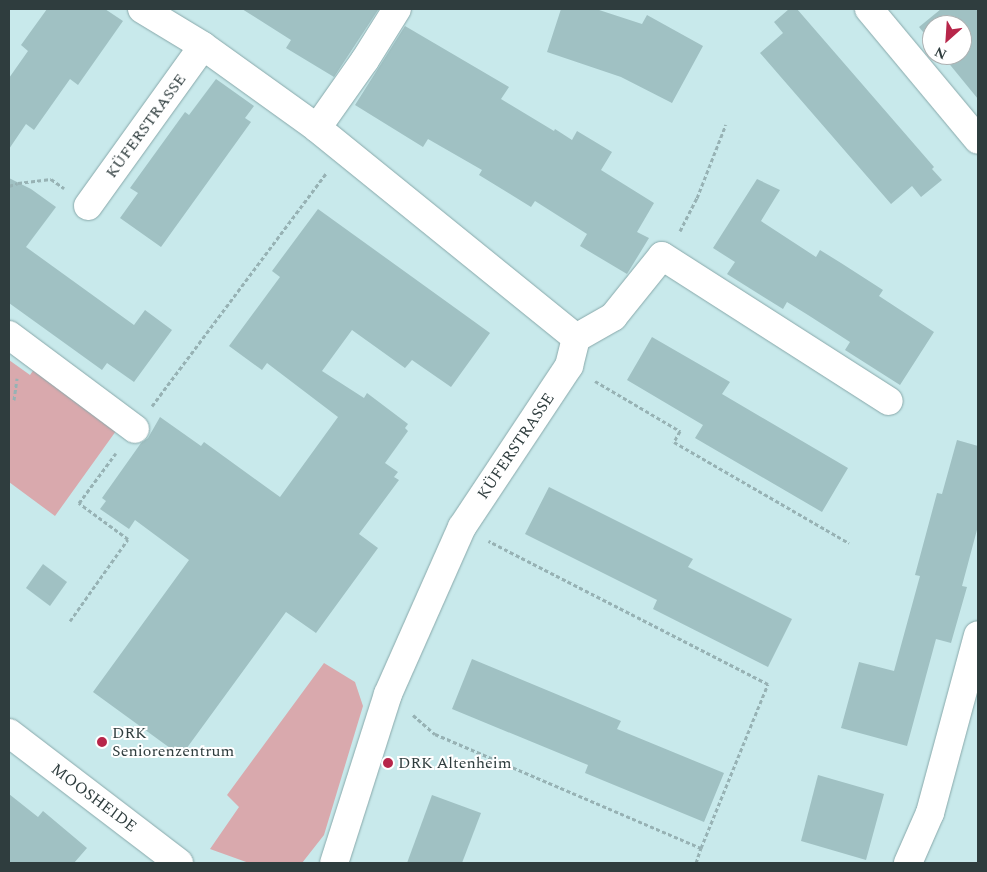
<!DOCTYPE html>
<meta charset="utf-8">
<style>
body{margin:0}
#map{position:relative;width:987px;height:872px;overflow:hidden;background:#c8e9eb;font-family:Spectral,serif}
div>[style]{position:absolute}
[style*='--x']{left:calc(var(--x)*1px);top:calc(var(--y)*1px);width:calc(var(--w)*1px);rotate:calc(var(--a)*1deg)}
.green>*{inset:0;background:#d9a9ad}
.building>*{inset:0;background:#a0c1c3}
.path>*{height:3px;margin-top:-1.5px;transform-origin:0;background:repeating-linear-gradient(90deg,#97b2b4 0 4px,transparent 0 6.5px)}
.roads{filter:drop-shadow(0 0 1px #88a8aa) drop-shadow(0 0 1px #88a8aa)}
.minor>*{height:28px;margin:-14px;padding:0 14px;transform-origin:14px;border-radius:14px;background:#fff}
.dots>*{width:14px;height:14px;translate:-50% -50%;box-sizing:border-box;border:2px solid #fff;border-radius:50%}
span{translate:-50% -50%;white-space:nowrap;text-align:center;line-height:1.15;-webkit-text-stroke:4px #fff;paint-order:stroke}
.street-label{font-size:16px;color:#2f3d3e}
.poi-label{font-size:16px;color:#2f3d3e}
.left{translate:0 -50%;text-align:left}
.frame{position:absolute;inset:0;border:10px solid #2f3d3e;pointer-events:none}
.north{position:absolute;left:922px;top:15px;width:50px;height:50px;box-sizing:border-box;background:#fff;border:1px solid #acb1b2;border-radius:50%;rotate:206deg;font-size:14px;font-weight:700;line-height:20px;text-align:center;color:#2f3d3e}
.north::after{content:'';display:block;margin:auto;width:18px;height:22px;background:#b7264a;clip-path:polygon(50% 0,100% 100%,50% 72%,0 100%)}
</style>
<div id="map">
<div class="green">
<div style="clip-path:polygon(9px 360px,30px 375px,37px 365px,121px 424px,55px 516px,9px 482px)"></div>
<div style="clip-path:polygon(324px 663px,355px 682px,363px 706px,324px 835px,302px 863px,249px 863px,210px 849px,239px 807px,227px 795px)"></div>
</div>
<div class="building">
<div style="clip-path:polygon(47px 9px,105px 9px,123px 21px,78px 85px,70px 79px,34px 130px,26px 124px,9px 149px,9px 78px,28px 51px,21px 45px)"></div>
<div style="clip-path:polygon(242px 9px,376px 9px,378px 10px,334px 77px,286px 48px,291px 40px)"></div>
<div style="clip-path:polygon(561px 9px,596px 9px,642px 24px,647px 15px,703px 46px,672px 103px,621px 77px,547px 52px)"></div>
<div style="clip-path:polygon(789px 9px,797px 9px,934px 167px,932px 169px,942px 180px,921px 197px,912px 186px,891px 204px,760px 53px,783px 33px,774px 22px)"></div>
<div style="clip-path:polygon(941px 9px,978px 9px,978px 99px,942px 55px,962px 55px,962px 25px,932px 25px,932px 43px,919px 27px)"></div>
<div style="clip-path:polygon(405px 26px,509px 87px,501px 99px,554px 131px,555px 129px,572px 140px,577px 131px,612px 152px,601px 170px,654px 203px,637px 232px,649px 238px,627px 274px,580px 246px,587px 234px,535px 201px,531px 207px,479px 175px,482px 170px,428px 139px,423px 147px,355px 105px)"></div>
<div style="clip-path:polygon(216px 79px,254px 106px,245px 118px,251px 122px,161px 247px,120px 218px,138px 193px,130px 188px,185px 112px,189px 115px)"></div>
<div style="clip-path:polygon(9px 178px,31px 189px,56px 207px,26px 247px,134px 325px,145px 310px,172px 330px,134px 382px,107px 363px,102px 370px,9px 303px)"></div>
<div style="clip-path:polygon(757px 179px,780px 190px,761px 221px,816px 257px,820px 250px,841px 263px,883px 290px,879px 296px,934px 332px,900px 385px,845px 350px,850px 342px,808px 315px,787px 302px,783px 309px,727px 274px,735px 262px,713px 248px)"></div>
<div style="clip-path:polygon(318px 209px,490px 333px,451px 387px,412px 360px,405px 368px,352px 330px,322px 371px,364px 398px,367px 393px,408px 424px,405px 428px,408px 431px,385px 463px,398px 472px,394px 477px,399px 480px,359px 534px,378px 548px,316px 633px,286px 612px,181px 756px,93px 692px,189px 560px,135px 520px,129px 529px,100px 509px,106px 501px,102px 498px,141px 443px,148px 438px,160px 417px,201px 446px,204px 442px,280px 497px,338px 417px,267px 363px,262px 370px,229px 346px,280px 277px,272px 271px)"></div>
<div style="clip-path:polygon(652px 337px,730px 382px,722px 394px,848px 468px,822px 512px,695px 438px,703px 425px,627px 380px)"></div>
<div style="clip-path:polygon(957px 440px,978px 446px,978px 526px,962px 586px,967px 587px,951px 643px,936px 639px,907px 746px,841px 728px,859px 662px,894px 671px,920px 576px,915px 575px,937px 493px,942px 494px)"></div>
<div style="clip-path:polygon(549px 487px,693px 559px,688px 567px,792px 619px,768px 667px,653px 609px,657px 600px,525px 534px)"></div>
<div style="clip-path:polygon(43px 564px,67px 582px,50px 606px,26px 588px)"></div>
<div style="clip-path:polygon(472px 659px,621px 721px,617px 729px,724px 773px,704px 822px,585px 773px,588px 765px,452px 709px)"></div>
<div style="clip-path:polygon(818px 775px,884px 794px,866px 860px,801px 841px)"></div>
<div style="clip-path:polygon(9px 794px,38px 817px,43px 811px,87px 848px,74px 863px,9px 863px)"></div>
<div style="clip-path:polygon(432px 795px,481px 813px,462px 863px,407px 863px)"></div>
</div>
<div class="path">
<div style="--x:9;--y:186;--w:9;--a:-18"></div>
<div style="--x:18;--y:183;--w:33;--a:-7"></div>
<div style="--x:51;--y:179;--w:16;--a:35"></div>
<div style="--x:680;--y:231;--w:37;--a:-63"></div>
<div style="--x:697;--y:198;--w:79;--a:-68.6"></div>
<div style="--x:595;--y:381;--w:99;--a:30.5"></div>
<div style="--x:680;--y:431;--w:13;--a:119"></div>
<div style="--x:674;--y:442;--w:202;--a:30"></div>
<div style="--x:14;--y:400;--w:22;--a:-82"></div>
<div style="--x:152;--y:406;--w:291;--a:-53.2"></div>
<div style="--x:70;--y:621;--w:100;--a:-54.7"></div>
<div style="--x:128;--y:539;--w:61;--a:-143.7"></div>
<div style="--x:79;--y:503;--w:62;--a:-53.5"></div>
<div style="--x:413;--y:715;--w:29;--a:41"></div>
<div style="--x:435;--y:734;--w:289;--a:23.2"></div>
<div style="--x:701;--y:848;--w:177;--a:-67.8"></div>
<div style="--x:768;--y:684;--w:314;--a:-152.9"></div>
<div style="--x:696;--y:863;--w:16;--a:-72"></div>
</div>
<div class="roads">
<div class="minor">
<div style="--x:142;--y:9;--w:71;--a:31.2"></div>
<div style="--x:203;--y:46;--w:140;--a:35.7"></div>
<div style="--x:317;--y:128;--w:333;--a:39"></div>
<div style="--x:576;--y:338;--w:29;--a:104"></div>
<div style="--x:569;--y:366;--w:193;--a:123.6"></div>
<div style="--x:462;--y:527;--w:183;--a:113.9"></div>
<div style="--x:388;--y:694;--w:177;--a:107.7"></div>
<div style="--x:869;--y:9;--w:170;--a:50.2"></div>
<div style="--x:317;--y:128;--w:83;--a:-54.8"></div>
<div style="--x:365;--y:60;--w:60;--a:-57.9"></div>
<div style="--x:88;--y:206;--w:197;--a:-54.3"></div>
<div style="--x:9;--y:335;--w:157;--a:36.7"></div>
<div style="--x:576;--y:338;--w:43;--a:-29.6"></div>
<div style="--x:613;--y:317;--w:78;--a:-51.2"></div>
<div style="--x:662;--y:256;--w:269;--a:32.6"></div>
<div style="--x:9;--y:733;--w:214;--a:37.4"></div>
<div style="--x:908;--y:863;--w:55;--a:-66.3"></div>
<div style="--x:930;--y:813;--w:184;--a:-74.9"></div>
</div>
</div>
<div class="dots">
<div style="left:102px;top:742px;background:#b7264a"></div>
<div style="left:388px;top:763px;background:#b7264a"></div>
</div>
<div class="street-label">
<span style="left:146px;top:126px;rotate:-54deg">KÜFERSTRASSE</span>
<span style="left:516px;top:446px;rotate:-56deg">KÜFERSTRASSE</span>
<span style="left:94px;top:798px;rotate:37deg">MOOSHEIDE</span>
</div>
<div class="poi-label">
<span class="left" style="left:112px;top:742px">DRK<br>Seniorenzentrum</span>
<span class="left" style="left:398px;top:763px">DRK Altenheim</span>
</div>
<div class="frame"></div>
<div class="north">N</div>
</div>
